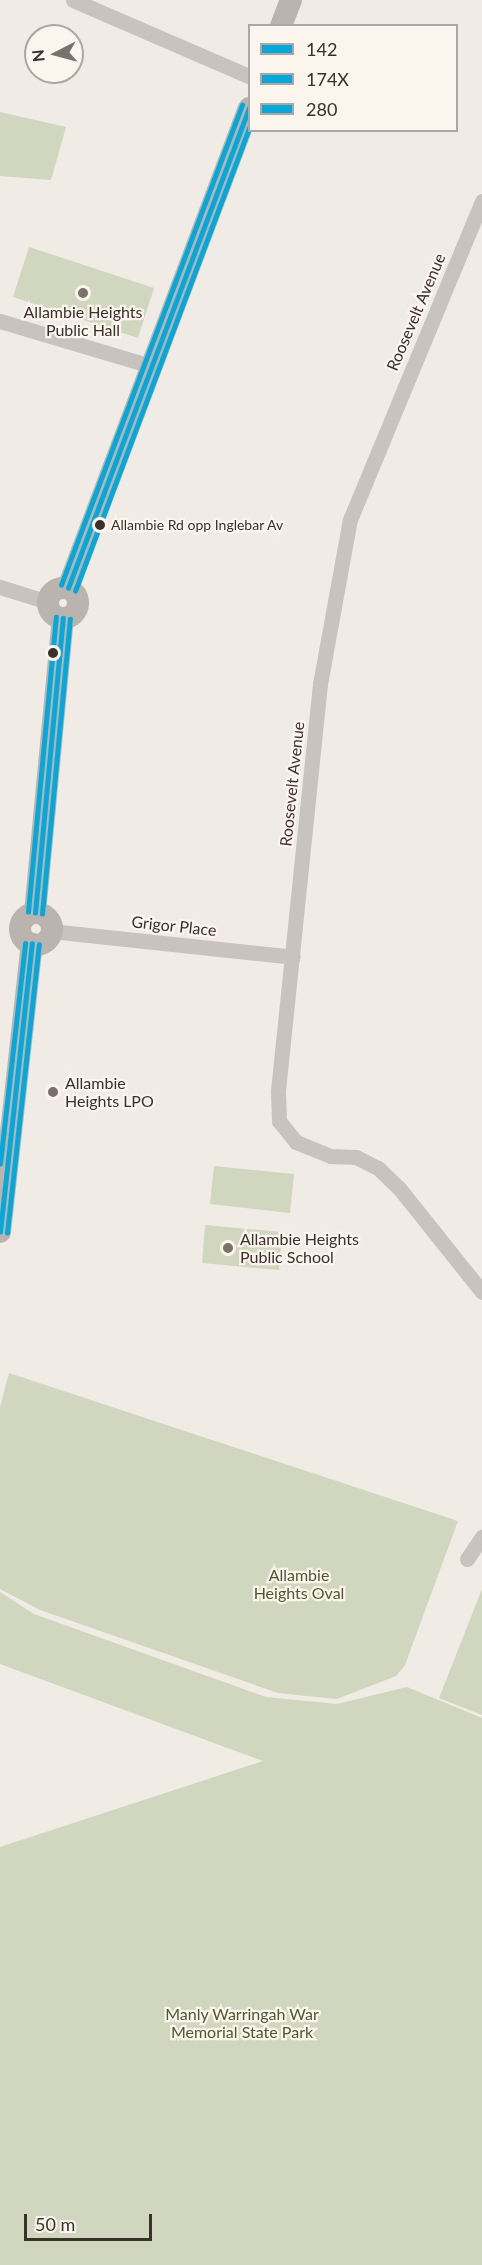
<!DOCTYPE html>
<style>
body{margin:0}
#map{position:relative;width:482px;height:2265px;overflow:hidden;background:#f0ebe5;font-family:Lato,sans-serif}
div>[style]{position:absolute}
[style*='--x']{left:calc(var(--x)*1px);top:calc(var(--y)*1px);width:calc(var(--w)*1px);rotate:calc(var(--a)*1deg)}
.green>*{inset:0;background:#d1d6bf}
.minor>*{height:15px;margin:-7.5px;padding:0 7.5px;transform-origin:7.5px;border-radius:7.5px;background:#c9c3be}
.secondary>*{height:22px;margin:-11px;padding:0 11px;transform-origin:11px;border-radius:11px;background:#bab3ae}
.secondary>.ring{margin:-11px;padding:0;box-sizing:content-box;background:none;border:22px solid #bab3ae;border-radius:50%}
.bus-1>*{height:4.5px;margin:-2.25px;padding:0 2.25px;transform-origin:2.25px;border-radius:2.25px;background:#06a8db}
.bus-2>*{height:4.5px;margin:-2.25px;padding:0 2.25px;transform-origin:2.25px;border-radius:2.25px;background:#06a8db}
.bus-3>*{height:4.5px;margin:-2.25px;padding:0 2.25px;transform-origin:2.25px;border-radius:2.25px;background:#06a8db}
.dots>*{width:16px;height:16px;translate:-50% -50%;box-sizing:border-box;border:3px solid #fbf5ee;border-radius:50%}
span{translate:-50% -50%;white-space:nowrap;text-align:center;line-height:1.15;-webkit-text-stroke:4.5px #fbf5ee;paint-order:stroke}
.bus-label{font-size:14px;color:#3b302b}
.left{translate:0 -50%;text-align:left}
.poi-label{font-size:16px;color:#3b302b}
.street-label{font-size:16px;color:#3b302b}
.park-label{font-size:16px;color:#4a5a2e}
.legend{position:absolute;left:248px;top:24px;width:210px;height:108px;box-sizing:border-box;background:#fbf5ee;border:2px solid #aea6a0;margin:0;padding:8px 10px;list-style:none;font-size:18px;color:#3b302b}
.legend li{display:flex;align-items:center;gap:12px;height:30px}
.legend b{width:30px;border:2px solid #aea6a0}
.north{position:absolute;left:24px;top:24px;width:60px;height:60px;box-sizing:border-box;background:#fbf5ee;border:2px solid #aea6a0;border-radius:50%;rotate:264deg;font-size:16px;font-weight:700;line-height:24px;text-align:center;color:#3b302b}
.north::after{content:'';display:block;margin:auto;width:21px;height:27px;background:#7a716c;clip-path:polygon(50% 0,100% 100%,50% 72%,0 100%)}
.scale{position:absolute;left:24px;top:2214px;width:128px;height:27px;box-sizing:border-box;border:3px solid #3b302b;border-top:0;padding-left:8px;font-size:18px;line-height:21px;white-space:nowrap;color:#3b302b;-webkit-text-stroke:4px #fbf5ee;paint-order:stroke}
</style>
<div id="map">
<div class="green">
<div style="clip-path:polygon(0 112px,66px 127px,51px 180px,0 176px)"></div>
<div style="clip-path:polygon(29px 247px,154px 288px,138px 338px,13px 297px)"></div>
<div style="clip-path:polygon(214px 1166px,294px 1174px,290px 1213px,210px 1204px)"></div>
<div style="clip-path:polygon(205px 1225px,282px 1232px,279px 1270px,202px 1263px)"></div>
<div style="clip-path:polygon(9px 1373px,458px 1521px,405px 1665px,396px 1676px,337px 1699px,278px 1693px,40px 1610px,0 1589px,0 1407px)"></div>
<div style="clip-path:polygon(482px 1589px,482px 1715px,439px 1698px)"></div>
<div style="clip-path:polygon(0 1592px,34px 1614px,266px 1697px,337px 1704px,407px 1687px,482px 1718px,482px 2265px,0 2265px,0 1847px,263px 1761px,0 1664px)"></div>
</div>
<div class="minor">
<div style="--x:73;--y:0;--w:192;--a:23.4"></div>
<div style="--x:482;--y:201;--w:344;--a:112.5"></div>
<div style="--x:350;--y:519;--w:168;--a:100.3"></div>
<div style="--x:320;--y:684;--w:410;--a:95.9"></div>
<div style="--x:278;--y:1092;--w:29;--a:88"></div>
<div style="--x:279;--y:1121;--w:27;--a:51"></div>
<div style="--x:296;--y:1142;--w:37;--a:22"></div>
<div style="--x:330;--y:1156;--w:26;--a:2"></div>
<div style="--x:356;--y:1157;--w:25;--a:27"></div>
<div style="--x:378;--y:1168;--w:29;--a:44"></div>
<div style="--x:399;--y:1188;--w:133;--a:51.4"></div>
<div style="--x:0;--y:321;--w:158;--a:16.6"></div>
<div style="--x:0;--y:587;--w:50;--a:17.4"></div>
<div style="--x:51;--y:931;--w:243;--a:6.1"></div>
<div style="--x:467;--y:1559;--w:27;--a:-56"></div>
</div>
<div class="secondary">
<div style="--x:281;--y:26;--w:28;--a:-69"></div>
<div class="ring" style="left:48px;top:588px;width:8px;height:8px"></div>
<div style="--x:68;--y:588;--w:513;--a:-69.34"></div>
<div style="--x:35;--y:913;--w:296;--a:-84.6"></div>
<div class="ring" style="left:20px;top:913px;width:10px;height:10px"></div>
<div style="--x:0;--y:1232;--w:290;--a:-83.7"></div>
</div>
<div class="bus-1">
<div style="--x:68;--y:588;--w:513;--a:-69.34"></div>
<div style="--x:35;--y:913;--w:296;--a:-84.6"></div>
<div style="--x:0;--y:1232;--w:290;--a:-83.7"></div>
</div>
<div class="bus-2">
<div style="--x:75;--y:591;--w:495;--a:-69.4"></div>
<div style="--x:42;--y:914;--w:296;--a:-84.6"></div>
<div style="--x:7;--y:1233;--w:290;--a:-83.7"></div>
</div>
<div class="bus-3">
<div style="--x:61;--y:585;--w:513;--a:-69.34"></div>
<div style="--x:28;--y:912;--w:296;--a:-84.6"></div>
<div style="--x:0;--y:1164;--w:222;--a:-83.5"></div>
</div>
<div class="dots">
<div style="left:83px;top:293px;background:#7a716c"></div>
<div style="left:100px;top:525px;background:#3b302b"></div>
<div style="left:53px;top:653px;background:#3b302b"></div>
<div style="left:53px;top:1092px;background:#7a716c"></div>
<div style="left:228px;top:1248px;background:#7a716c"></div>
</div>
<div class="bus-label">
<span class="left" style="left:111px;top:525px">Allambie Rd opp Inglebar Av</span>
</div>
<div class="poi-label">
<span style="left:83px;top:321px">Allambie Heights<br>Public Hall</span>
<span class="left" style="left:65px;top:1092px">Allambie<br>Heights LPO</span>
<span class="left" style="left:240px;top:1248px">Allambie Heights<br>Public School</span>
</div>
<div class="street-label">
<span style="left:416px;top:312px;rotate:-67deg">Roosevelt Avenue</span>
<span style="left:292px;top:784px;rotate:-84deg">Roosevelt Avenue</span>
<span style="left:174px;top:926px;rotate:6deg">Grigor Place</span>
</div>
<div class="park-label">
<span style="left:299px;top:1584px">Allambie<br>Heights Oval</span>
<span style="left:242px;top:2023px">Manly Warringah War<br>Memorial State Park</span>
</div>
<ul class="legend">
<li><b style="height:8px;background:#06a8db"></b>142</li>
<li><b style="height:8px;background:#06a8db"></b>174X</li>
<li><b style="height:8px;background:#06a8db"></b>280</li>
</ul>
<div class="north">N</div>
<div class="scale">50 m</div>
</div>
